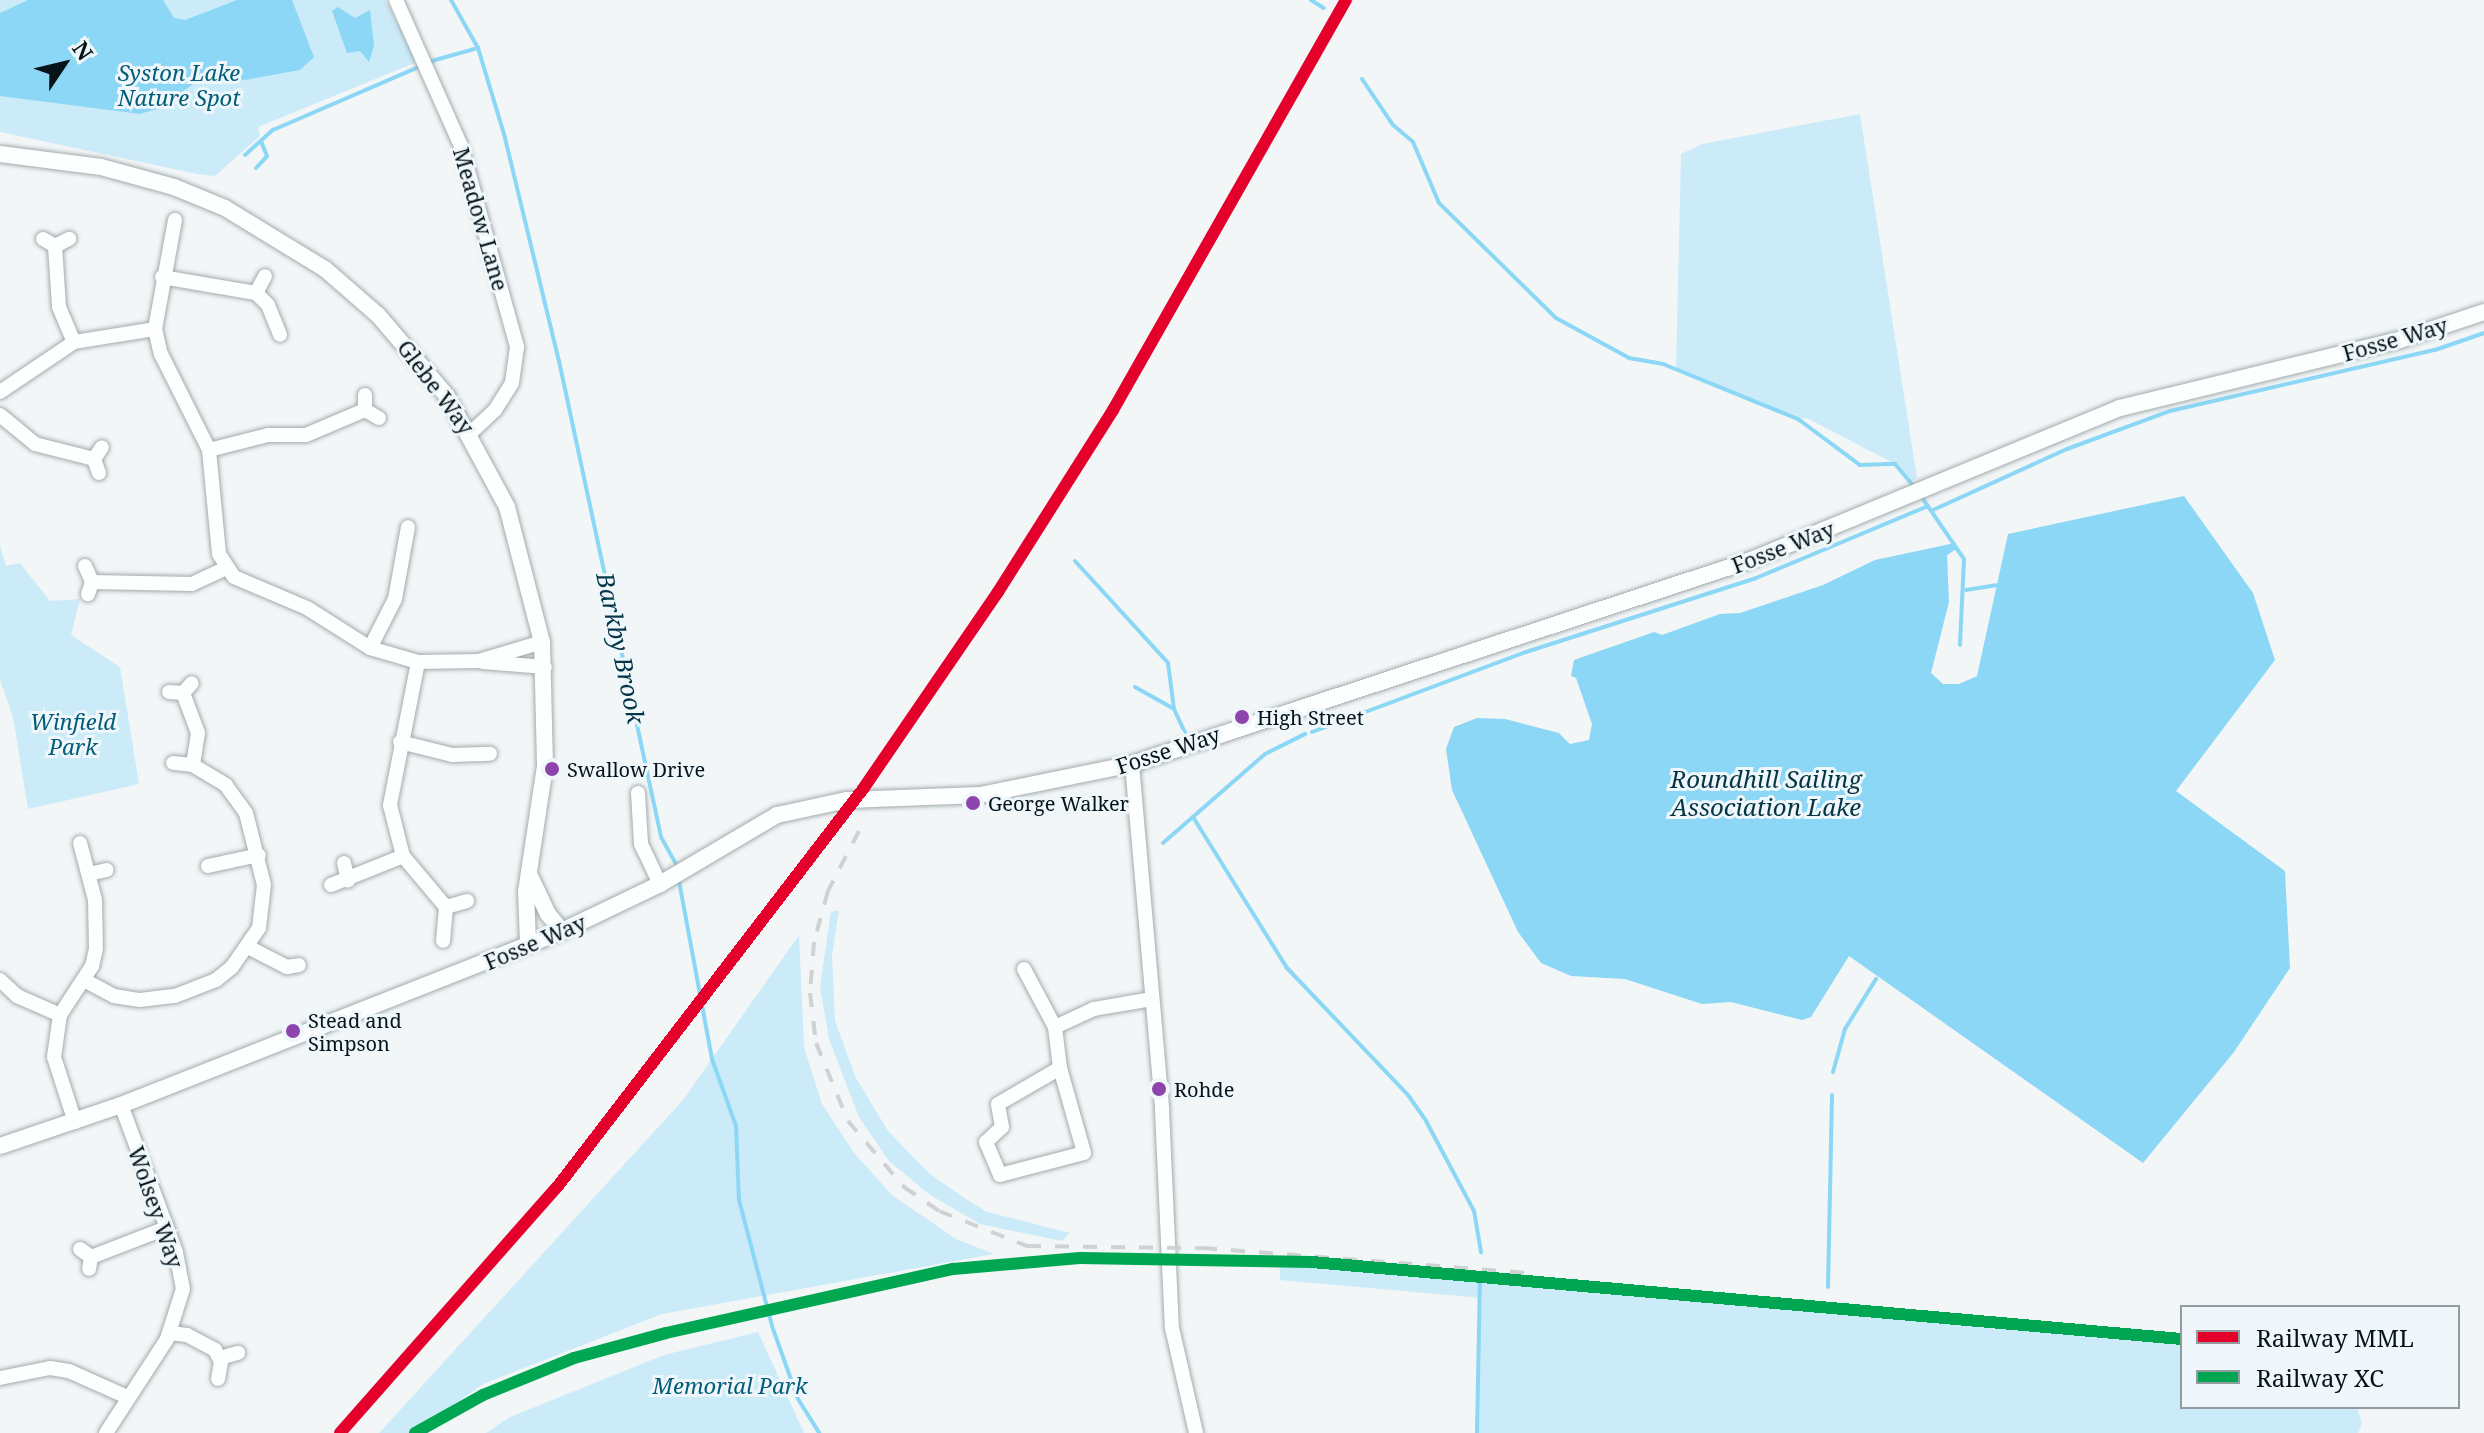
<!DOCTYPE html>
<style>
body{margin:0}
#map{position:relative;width:2484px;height:1433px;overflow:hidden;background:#f2f6f7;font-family:"Noto Serif",serif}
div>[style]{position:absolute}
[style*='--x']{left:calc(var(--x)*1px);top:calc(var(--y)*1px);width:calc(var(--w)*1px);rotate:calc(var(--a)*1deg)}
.green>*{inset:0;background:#ccebf9}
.water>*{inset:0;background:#8cd7f5}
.stream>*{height:4px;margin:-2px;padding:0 2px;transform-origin:2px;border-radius:2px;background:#8cd7f5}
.roads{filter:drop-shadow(0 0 2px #a2abae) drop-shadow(0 0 2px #a2abae)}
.minor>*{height:14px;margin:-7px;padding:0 7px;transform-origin:7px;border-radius:7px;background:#fdfefe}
.tertiary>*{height:16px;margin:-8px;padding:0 8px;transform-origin:8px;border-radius:8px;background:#fdfefe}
.rail>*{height:4px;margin-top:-2px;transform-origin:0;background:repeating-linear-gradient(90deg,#cfd1d2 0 14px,transparent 0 28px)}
.rail-1>*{height:12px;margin:-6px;padding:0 6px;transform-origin:6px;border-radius:6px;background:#e4002b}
.rail-2>*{height:12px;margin:-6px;padding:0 6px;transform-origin:6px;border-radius:6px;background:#00a651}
.dots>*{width:22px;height:22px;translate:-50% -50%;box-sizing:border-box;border:4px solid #eff7fa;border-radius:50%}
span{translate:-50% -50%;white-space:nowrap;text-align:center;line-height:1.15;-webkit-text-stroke:6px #eff7fa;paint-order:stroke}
.bus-label{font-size:20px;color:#06141a}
.left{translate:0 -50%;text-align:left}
.park-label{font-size:22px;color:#025d7a;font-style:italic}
.street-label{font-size:22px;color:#06141a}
.water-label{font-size:24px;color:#043647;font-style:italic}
.legend{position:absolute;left:2180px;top:1305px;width:280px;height:104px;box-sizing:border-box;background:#eff7fa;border:2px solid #929ca0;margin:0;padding:10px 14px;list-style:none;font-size:24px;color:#06141a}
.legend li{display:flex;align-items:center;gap:16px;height:40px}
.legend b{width:40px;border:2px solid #929ca0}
.north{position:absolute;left:24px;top:24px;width:80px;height:80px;-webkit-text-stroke:6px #eff7fa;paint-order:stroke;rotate:55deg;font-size:22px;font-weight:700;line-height:32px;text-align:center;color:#06141a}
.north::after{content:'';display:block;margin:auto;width:28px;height:36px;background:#06141a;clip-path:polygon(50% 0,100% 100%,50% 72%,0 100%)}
</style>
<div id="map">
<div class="green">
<div style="clip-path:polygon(0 0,385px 0,417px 62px,258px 127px,260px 136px,215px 176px,197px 174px,0 132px)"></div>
<div style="clip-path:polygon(1860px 114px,1917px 478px,1911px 481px,1895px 464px,1807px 418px,1798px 419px,1676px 369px,1681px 154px,1702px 144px)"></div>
<div style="clip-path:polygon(0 546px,6px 566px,20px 563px,50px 601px,80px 599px,71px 635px,120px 667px,139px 784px,28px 809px,13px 717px,0 680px)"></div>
<div style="clip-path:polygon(839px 910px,832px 955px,835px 1021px,856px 1078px,888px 1131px,930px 1174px,966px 1199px,987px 1212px,1070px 1233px,1062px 1241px,980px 1224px,930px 1195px,889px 1161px,859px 1117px,829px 1039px,820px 987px,831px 912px)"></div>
<div style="clip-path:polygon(799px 935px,804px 1047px,822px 1104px,854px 1153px,892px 1195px,956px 1239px,994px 1254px,662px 1314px,483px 1384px,414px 1433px,379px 1433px,683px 1100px)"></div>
<div style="clip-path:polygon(1280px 1264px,2182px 1345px,2182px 1407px,2357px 1407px,2362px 1424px,2358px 1433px,1475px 1433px,1482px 1298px,1280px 1280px)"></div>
<div style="clip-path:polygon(758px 1332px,804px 1433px,486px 1433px,510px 1417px,664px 1355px)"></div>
</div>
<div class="water">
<div style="clip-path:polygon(28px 0,163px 0,174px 18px,185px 20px,237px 0,292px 0,314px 57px,300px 70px,245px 80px,203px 77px,160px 108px,140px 114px,0 96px,0 13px)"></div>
<div style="clip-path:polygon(338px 7px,355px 18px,370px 10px,374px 46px,369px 62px,360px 51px,347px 53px,332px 11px)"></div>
<div style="clip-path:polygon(2184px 496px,2253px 593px,2275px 660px,2176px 791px,2285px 871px,2290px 968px,2234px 1052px,2143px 1163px,1849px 956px,1811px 1017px,1802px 1020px,1731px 1002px,1702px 1004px,1625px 979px,1571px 976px,1541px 963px,1518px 932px,1452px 790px,1446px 749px,1454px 727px,1477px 718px,1505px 719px,1559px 733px,1570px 744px,1589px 740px,1592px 724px,1576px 678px,1571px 676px,1574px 660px,1654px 632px,1662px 635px,1720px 614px,1740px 613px,1823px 585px,1875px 560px,1955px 543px,1958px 548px,1947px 555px,1949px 602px,1931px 673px,1943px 684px,1959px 684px,1977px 676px,2008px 534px)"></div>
</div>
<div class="stream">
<div style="--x:451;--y:0;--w:55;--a:60.6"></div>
<div style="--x:478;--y:48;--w:90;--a:73.2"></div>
<div style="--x:504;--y:134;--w:234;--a:76.4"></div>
<div style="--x:559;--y:361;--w:487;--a:77.9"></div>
<div style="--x:661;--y:837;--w:35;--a:61"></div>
<div style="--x:1311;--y:0;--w:15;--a:32"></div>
<div style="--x:1362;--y:79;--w:55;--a:56"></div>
<div style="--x:1393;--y:125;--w:26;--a:40"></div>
<div style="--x:1413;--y:142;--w:66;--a:66.9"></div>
<div style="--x:1439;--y:203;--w:164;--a:44.5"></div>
<div style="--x:1556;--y:318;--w:83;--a:28.7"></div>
<div style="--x:1629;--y:358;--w:35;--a:10"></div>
<div style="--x:1663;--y:364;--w:146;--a:22.2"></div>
<div style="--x:1798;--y:419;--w:77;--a:36.6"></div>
<div style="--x:1860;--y:465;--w:35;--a:-2"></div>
<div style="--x:1895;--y:464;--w:33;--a:50"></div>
<div style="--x:245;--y:155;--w:38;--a:-42"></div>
<div style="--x:273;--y:130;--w:176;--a:-23.4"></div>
<div style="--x:435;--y:60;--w:45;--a:-15.6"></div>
<div style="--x:256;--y:168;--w:16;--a:-47"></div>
<div style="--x:267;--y:156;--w:16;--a:-112"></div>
<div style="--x:1921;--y:496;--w:76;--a:55.7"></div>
<div style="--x:1964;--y:559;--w:86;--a:92.7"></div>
<div style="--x:1933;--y:510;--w:147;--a:-24.5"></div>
<div style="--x:2067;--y:449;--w:110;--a:-20.3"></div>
<div style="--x:2170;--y:411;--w:272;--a:-13"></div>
<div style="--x:2435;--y:350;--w:52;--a:-19.1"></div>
<div style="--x:1075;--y:561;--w:138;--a:47.6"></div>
<div style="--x:1168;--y:663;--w:46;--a:82.6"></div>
<div style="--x:1174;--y:709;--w:29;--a:65"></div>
<div style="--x:1966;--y:590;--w:30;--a:-9"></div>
<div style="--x:1135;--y:687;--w:45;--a:29.4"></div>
<div style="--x:1312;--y:732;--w:228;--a:-20.5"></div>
<div style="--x:1526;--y:652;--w:242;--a:-17.8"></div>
<div style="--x:1756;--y:578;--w:186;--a:-22.7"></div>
<div style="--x:1193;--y:817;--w:178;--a:58.1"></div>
<div style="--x:1287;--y:968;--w:175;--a:46.4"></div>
<div style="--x:1408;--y:1095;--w:32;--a:55"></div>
<div style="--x:1426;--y:1121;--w:102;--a:61.9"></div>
<div style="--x:1474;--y:1211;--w:42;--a:80.3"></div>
<div style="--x:1163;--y:843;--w:135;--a:-41.1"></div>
<div style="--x:1265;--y:754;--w:45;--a:-26.6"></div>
<div style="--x:679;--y:881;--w:181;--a:79.5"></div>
<div style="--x:712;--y:1059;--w:71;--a:70.3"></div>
<div style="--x:736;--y:1126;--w:74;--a:87.7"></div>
<div style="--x:739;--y:1200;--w:130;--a:75.3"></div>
<div style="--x:772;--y:1326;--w:77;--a:70.4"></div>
<div style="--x:798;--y:1399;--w:40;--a:58"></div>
<div style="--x:1833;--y:1072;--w:45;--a:-74.4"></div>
<div style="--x:1845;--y:1029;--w:59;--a:-58.2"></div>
<div style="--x:1828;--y:1287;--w:192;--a:-88.8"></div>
<div style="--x:1477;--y:1433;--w:151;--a:-88.9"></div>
</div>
<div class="roads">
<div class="minor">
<div style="--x:396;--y:0;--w:160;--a:66"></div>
<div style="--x:461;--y:146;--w:209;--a:74.4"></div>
<div style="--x:517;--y:347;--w:36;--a:98"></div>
<div style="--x:512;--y:383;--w:32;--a:122"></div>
<div style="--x:495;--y:410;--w:33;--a:137"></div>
<div style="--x:175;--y:220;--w:111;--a:100.4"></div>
<div style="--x:155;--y:329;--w:26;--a:77"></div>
<div style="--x:161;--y:354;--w:107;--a:63.4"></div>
<div style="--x:209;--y:450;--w:104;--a:84.5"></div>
<div style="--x:219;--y:554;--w:27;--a:57"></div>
<div style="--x:234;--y:577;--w:79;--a:23"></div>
<div style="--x:307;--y:608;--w:75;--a:32.4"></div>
<div style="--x:370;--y:648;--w:50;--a:16.3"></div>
<div style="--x:418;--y:662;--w:61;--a:-0.9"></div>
<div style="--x:479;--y:661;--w:66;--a:-16.8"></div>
<div style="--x:43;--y:239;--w:14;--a:30"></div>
<div style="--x:55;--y:246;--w:16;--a:-27"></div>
<div style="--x:55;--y:246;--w:61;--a:86.2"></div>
<div style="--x:59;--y:307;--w:38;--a:67"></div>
<div style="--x:162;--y:277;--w:95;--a:9.7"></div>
<div style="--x:256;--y:293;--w:17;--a:45"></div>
<div style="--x:268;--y:305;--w:32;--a:68"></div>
<div style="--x:256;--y:293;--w:19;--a:-62"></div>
<div style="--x:0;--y:392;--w:89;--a:-34"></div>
<div style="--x:74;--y:342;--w:82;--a:-9.1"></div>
<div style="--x:365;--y:395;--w:15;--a:90"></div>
<div style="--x:365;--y:410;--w:16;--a:30"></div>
<div style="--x:0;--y:415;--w:45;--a:39.6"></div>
<div style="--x:35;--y:444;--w:61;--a:14.3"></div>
<div style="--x:209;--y:450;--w:61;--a:-14.3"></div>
<div style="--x:268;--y:435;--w:38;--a:0"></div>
<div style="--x:306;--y:435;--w:64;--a:-23"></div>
<div style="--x:99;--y:473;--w:15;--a:-110"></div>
<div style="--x:94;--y:459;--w:14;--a:-56"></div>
<div style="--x:85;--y:566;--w:17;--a:66"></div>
<div style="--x:92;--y:582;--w:13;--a:108"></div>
<div style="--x:92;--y:582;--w:100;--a:1.1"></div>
<div style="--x:192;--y:584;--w:38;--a:-25"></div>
<div style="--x:370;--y:648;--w:55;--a:-63"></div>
<div style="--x:395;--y:599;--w:73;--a:-79.8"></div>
<div style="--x:418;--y:662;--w:146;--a:101.1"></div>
<div style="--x:390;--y:805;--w:53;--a:75.7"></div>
<div style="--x:403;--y:856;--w:67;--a:49.9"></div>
<div style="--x:446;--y:907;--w:34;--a:95"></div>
<div style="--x:483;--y:662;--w:62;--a:4.6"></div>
<div style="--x:169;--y:692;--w:14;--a:4"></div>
<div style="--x:183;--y:693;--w:13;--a:-48"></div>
<div style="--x:183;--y:693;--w:43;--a:69.4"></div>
<div style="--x:198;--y:733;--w:32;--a:99"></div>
<div style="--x:400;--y:742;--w:54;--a:14"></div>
<div style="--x:452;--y:755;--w:38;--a:-2"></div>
<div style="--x:1132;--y:764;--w:347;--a:85"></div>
<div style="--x:1162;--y:1110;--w:218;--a:87.4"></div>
<div style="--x:1172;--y:1328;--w:108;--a:77.1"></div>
<div style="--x:638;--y:793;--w:51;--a:86.6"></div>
<div style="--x:641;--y:844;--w:44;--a:64.6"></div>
<div style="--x:344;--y:863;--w:18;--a:77"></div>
<div style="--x:208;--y:866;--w:52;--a:-12.2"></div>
<div style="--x:89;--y:874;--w:18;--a:-13"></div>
<div style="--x:331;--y:885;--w:78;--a:-21.9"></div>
<div style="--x:446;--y:907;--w:22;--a:-16"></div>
<div style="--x:250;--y:948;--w:42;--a:27.2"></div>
<div style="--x:287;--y:967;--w:12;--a:-9"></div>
<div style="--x:1024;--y:969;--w:66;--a:61.9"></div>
<div style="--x:0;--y:980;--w:23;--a:43"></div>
<div style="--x:17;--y:996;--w:47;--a:23.8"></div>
<div style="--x:84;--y:980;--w:34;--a:28"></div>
<div style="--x:114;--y:996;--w:26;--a:9"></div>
<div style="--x:140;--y:1000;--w:35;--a:-7"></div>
<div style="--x:175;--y:996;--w:44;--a:-21.3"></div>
<div style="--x:216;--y:980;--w:21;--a:-39"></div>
<div style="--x:232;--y:967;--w:47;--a:-55.3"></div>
<div style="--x:259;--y:928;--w:43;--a:-83.4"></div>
<div style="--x:264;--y:885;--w:74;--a:-104"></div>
<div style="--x:246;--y:813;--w:34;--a:-126"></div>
<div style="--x:226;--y:785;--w:39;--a:-149"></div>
<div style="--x:193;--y:765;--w:20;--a:-174"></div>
<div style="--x:1060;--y:1068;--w:88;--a:74.2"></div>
<div style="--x:1084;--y:1153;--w:87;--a:165.3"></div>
<div style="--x:1000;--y:1175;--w:36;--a:-113"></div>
<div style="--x:986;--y:1142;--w:22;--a:-43"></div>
<div style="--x:1002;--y:1127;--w:23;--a:-100"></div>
<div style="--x:998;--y:1104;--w:72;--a:-30.1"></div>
<div style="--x:1060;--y:1068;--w:41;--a:-97"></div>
<div style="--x:1055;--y:1027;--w:43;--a:-24.8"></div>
<div style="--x:1094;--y:1009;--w:59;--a:-9.8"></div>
<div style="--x:75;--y:1122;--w:68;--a:-107.9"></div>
<div style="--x:54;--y:1057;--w:42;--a:-81.9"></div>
<div style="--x:60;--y:1015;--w:59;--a:-56.9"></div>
<div style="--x:92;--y:966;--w:18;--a:-77"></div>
<div style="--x:96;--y:948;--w:48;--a:-91.2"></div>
<div style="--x:95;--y:900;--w:59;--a:-104.7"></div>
<div style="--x:80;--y:1249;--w:14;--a:36"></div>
<div style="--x:91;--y:1257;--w:12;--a:99"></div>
<div style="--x:91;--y:1257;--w:80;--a:-21.1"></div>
<div style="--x:170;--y:1333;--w:17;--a:7"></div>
<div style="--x:187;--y:1335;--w:32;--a:28"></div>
<div style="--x:215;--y:1350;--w:13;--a:63"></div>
<div style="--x:221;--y:1362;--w:17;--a:100"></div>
<div style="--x:220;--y:1358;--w:19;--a:-16"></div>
<div style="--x:0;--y:1378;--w:51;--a:-11.3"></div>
<div style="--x:50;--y:1368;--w:19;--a:9"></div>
<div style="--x:69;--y:1371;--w:64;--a:24.1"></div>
<div style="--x:106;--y:1433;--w:112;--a:-57"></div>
<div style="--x:167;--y:1339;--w:52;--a:-72.3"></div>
<div style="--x:183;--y:1289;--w:38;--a:-101"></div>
<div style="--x:176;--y:1252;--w:157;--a:-110.5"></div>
</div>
<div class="tertiary">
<div style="--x:0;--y:154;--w:102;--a:7.3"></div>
<div style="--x:101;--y:167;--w:76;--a:15.3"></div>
<div style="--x:174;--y:187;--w:55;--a:22.4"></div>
<div style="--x:225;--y:208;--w:117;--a:31.4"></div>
<div style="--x:325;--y:269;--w:70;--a:41"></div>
<div style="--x:378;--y:315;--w:106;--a:49.6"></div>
<div style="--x:447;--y:396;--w:126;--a:61.6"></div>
<div style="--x:507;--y:507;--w:139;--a:75.5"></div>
<div style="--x:542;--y:642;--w:124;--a:88.6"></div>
<div style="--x:545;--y:766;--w:126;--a:98.6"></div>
<div style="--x:526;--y:891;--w:53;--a:87.8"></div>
<div style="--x:530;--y:876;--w:42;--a:64.7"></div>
<div style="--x:548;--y:914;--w:22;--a:51"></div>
<div style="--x:0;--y:1146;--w:128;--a:-18.7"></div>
<div style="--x:121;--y:1105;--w:474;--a:-21.5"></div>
<div style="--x:562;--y:931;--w:109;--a:-25.6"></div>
<div style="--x:660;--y:884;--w:136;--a:-30.5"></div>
<div style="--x:777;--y:815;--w:72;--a:-12.1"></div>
<div style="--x:847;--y:800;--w:133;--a:-2.2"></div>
<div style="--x:980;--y:795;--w:155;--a:-11.5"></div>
<div style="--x:1132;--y:764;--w:652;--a:-18.24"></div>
<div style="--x:1751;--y:560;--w:399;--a:-22.4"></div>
<div style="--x:2120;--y:408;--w:288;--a:-13.7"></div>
<div style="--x:2400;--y:340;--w:89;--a:-18.4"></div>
</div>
</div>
<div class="rail">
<div style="--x:859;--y:831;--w:68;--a:117.3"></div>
<div style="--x:828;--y:891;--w:53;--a:105.4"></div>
<div style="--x:814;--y:942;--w:51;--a:94.5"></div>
<div style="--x:810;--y:993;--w:50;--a:83.2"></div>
<div style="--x:816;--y:1043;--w:84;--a:67.7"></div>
<div style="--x:848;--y:1121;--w:87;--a:49.7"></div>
<div style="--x:904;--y:1187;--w:42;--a:34.4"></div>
<div style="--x:939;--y:1211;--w:95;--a:21.7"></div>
<div style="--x:1027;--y:1246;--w:176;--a:0.7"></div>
<div style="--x:1203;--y:1248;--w:329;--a:4.4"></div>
</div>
<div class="rail-1">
<div style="--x:340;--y:1433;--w:329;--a:-48.6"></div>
<div style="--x:558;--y:1186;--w:501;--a:-52.47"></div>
<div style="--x:863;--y:789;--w:239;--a:-55.6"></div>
<div style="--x:998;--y:592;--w:215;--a:-57.7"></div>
<div style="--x:1113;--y:410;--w:472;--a:-60.4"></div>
</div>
<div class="rail-2">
<div style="--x:415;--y:1433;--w:78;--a:-29.2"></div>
<div style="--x:483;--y:1395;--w:98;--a:-22.1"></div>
<div style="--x:574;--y:1358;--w:95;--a:-15.2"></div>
<div style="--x:666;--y:1333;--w:294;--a:-12.6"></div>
<div style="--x:953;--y:1269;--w:127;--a:-5"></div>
<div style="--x:1080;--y:1258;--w:232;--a:1"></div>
<div style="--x:1312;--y:1262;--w:873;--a:5.06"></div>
</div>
<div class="dots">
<div style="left:1242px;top:717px;background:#8e44ad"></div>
<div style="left:552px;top:769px;background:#8e44ad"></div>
<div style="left:973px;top:803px;background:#8e44ad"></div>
<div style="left:293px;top:1031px;background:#8e44ad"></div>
<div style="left:1159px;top:1089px;background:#8e44ad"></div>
</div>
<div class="bus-label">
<span class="left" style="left:1257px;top:717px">High Street</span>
<span class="left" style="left:567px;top:769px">Swallow Drive</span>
<span class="left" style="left:988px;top:803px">George Walker</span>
<span class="left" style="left:308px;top:1032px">Stead and<br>Simpson</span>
<span class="left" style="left:1174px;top:1089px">Rohde</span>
</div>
<div class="park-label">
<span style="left:179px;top:85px">Syston Lake<br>Nature Spot</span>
<span style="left:73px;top:734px">Winfield<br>Park</span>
<span style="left:730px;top:1386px">Memorial Park</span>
</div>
<div class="street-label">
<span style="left:481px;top:219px;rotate:74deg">Meadow Lane</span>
<span style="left:2395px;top:339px;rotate:-16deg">Fosse Way</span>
<span style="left:436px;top:387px;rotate:53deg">Glebe Way</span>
<span style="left:1783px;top:547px;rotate:-21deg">Fosse Way</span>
<span style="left:1168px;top:750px;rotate:-18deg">Fosse Way</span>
<span style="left:535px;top:942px;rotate:-23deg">Fosse Way</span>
<span style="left:156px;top:1207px;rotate:71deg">Wolsey Way</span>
</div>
<div class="water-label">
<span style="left:621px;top:648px;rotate:78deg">Barkby Brook</span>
<span style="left:1766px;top:793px">Roundhill Sailing<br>Association Lake</span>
</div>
<ul class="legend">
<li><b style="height:10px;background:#e4002b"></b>Railway MML</li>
<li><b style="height:10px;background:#00a651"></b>Railway XC</li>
</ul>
<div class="north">N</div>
</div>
